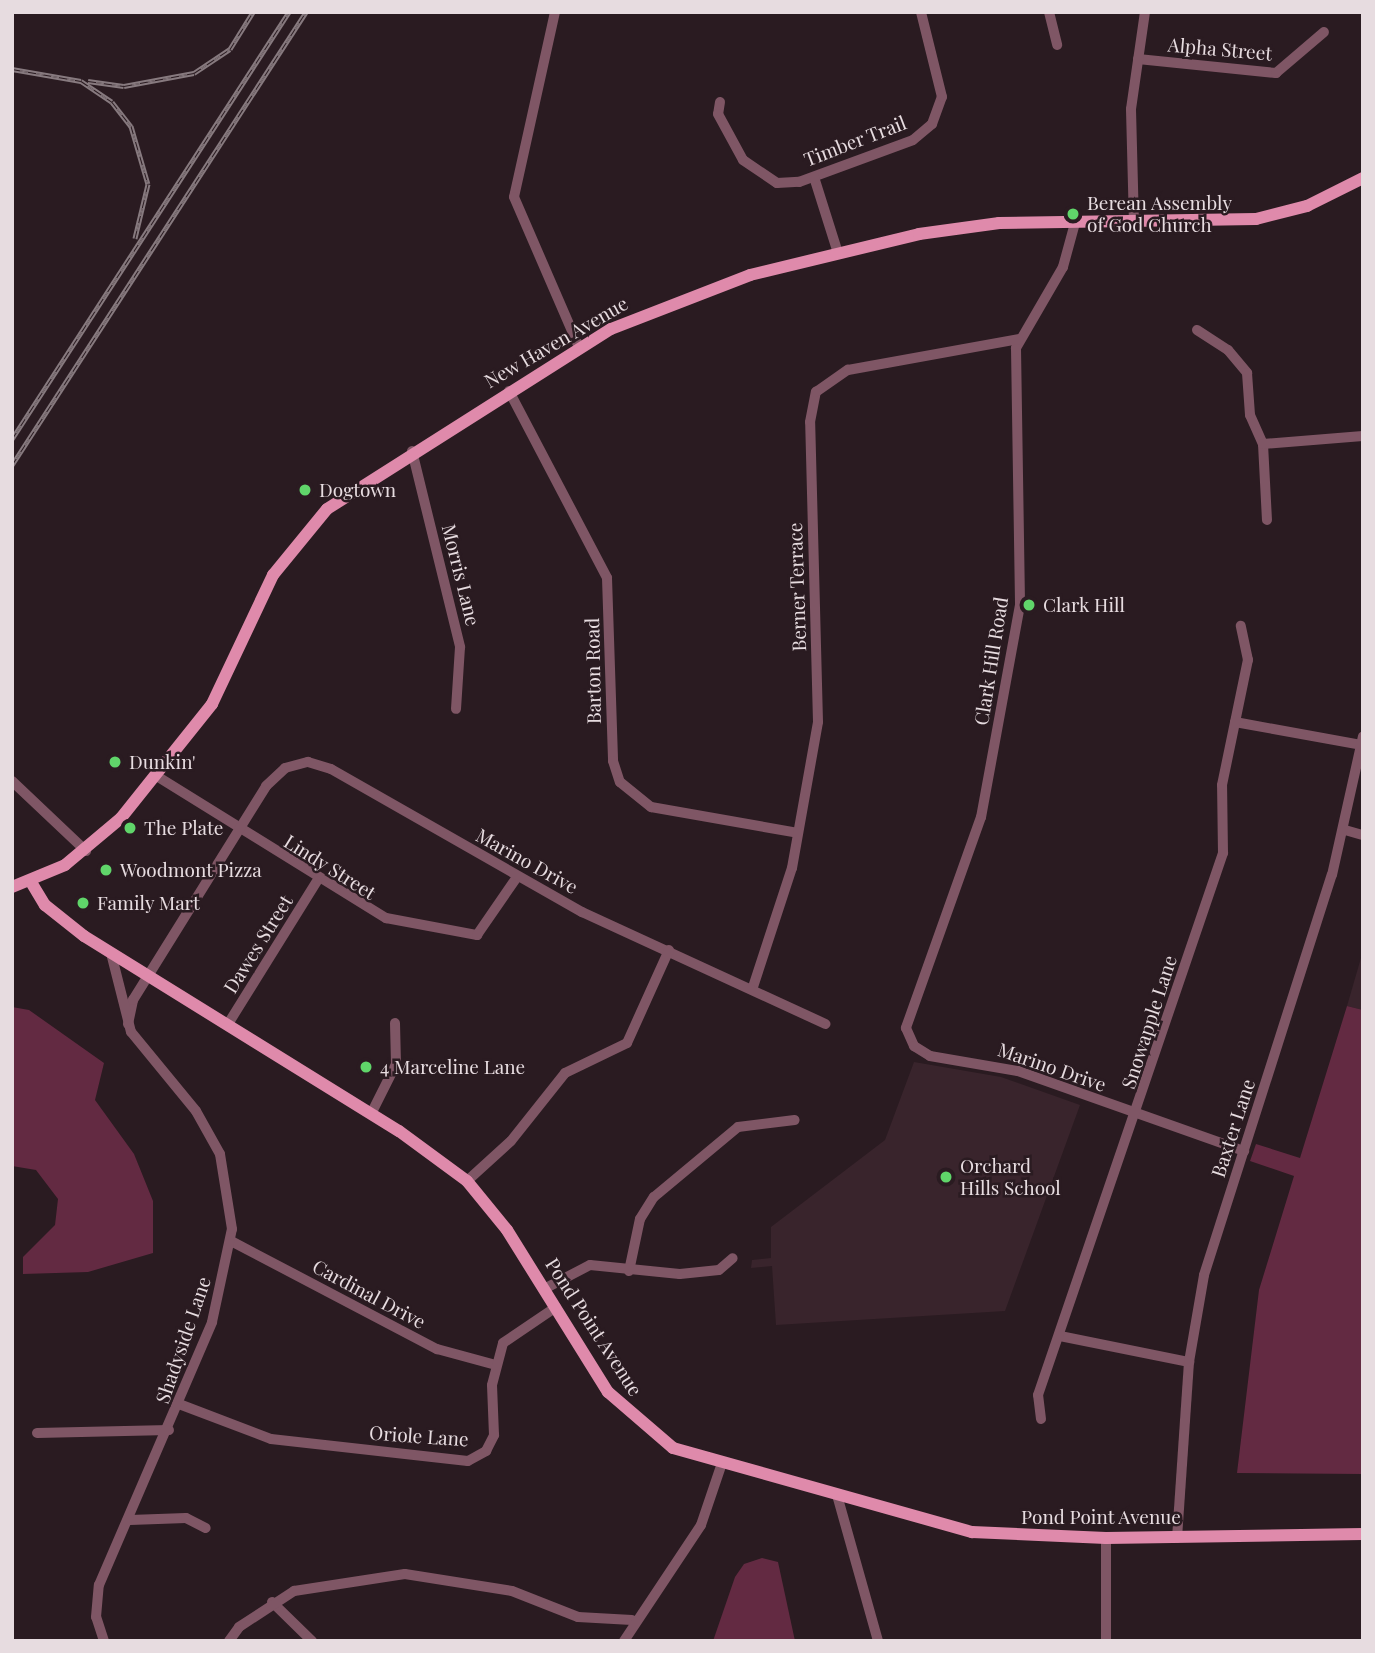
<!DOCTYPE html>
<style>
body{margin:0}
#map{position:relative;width:1375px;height:1653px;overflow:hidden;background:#2a1b21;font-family:"Playfair Display",serif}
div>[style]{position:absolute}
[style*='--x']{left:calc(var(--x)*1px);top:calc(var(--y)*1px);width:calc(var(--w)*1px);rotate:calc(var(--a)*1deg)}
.built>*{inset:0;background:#39242c}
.green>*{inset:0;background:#632a42}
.minor>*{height:10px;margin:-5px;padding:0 5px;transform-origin:5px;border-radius:5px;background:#7f5665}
.major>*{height:12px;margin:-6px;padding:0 6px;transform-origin:6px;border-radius:6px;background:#df8aab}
.rail>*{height:5px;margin-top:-2.5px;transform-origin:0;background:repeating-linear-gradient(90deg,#2a1b21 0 8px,#877a7f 0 16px);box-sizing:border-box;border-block:2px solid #877a7f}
.dots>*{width:19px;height:19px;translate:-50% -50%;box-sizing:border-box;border:4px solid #2a1b21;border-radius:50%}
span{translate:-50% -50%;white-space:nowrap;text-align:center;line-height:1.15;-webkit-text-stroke:5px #2a1b21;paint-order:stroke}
.street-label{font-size:19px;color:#e7dce0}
.poi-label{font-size:19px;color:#e7dce0}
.left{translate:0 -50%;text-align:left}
.frame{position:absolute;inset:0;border:14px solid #e7dce0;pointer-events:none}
</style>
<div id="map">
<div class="built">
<div style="clip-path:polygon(1363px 951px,1363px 1010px,1347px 1006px)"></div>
<div style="clip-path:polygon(914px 1062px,1001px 1077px,1080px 1105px,1005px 1311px,776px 1325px,772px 1266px,751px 1268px,752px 1260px,771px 1258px,771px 1227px,885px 1140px)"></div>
</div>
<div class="green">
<div style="clip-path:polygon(1347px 1006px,1363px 1010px,1363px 1474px,1237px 1473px,1259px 1290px,1294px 1176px,1250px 1161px,1256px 1144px,1300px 1158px)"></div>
<div style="clip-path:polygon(12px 1007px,29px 1010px,104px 1063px,95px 1100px,134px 1154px,153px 1201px,153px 1253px,88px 1272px,23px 1274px,23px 1257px,55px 1225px,58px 1199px,36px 1170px,12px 1166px)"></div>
<div style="clip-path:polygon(762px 1558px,778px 1562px,795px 1641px,713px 1641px,735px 1577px,744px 1564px)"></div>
</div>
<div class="minor">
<div style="--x:555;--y:12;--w:189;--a:102.5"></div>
<div style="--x:514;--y:197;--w:163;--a:66.6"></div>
<div style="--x:1049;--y:12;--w:34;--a:76"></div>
<div style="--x:1138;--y:59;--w:139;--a:5.8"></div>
<div style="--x:1276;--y:73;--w:63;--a:-40.5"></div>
<div style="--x:720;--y:102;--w:12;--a:99"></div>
<div style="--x:718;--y:114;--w:52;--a:61.5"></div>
<div style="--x:743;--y:160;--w:41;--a:34.1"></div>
<div style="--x:777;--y:183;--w:22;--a:-3"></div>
<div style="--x:799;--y:182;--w:121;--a:-20.2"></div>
<div style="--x:913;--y:140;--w:25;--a:-40"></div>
<div style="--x:932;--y:124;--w:29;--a:-70"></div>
<div style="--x:942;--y:97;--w:88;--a:-103.9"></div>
<div style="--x:814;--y:177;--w:80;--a:72.5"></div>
<div style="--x:1075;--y:223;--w:46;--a:105.3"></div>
<div style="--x:1063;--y:267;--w:94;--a:120.1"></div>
<div style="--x:1016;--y:348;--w:257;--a:89.1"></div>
<div style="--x:1020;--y:605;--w:216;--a:100.4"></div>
<div style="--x:981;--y:817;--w:224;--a:109.6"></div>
<div style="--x:906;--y:1028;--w:20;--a:66"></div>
<div style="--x:914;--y:1046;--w:19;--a:32"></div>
<div style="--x:930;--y:1056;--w:89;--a:9.7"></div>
<div style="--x:1018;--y:1071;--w:240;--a:19.5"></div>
<div style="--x:1134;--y:224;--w:115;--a:-91.5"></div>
<div style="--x:1131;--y:109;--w:98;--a:-81.8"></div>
<div style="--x:1197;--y:330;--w:37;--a:33"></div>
<div style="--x:1228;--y:350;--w:30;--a:50"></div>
<div style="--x:1247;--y:373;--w:42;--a:85.9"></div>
<div style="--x:1250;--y:415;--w:32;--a:66"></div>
<div style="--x:1263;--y:444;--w:76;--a:87"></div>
<div style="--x:509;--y:391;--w:211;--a:62.3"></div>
<div style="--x:607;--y:578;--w:183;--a:88.1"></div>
<div style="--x:613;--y:761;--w:22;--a:72"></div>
<div style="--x:620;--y:782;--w:40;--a:39"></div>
<div style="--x:651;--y:807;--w:149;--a:10"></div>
<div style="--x:1263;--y:444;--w:100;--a:-4.6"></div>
<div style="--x:412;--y:451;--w:202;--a:76.2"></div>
<div style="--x:460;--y:647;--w:62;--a:93.7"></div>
<div style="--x:1235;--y:722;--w:128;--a:10.3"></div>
<div style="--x:155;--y:775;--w:272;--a:31.8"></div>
<div style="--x:386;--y:918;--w:93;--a:10.6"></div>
<div style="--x:477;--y:935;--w:70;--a:-55.4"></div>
<div style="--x:12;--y:781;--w:102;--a:43.4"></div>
<div style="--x:1345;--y:830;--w:19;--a:16"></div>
<div style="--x:753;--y:987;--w:125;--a:-71.9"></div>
<div style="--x:792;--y:868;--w:148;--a:-79.9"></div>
<div style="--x:818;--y:722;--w:300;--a:-91.5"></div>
<div style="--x:810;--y:422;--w:31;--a:-79"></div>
<div style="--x:816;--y:392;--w:39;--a:-35"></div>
<div style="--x:848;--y:370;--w:173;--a:-10.3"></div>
<div style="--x:128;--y:1024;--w:25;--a:-78"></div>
<div style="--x:133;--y:1000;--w:252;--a:-58.1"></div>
<div style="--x:266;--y:786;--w:26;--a:-43"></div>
<div style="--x:285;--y:768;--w:24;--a:-15"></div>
<div style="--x:308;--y:762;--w:24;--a:17"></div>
<div style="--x:331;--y:769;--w:289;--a:29.7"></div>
<div style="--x:582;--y:912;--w:268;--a:24.7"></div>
<div style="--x:228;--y:1024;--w:168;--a:-58.1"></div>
<div style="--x:371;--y:1114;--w:56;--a:-63.4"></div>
<div style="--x:396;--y:1064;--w:41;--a:-91.4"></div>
<div style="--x:467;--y:1181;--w:59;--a:-42.3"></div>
<div style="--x:511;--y:1141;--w:87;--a:-51.5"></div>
<div style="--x:565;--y:1073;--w:69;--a:-25.8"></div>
<div style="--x:627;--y:1043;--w:102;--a:-65.7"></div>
<div style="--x:231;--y:1241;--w:233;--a:27.7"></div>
<div style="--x:437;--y:1349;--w:61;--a:15.2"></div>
<div style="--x:629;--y:1271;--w:53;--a:-78.1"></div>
<div style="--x:640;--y:1219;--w:26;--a:-58"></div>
<div style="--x:654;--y:1197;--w:109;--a:-39.8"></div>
<div style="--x:738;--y:1127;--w:57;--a:-7"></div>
<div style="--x:544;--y:1289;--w:52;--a:-27.6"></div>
<div style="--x:590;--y:1265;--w:90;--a:5.7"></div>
<div style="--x:680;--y:1274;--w:39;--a:-6"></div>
<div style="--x:719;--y:1270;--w:18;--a:-41"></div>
<div style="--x:1060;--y:1336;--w:132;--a:11.4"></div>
<div style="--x:179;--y:1404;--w:98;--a:20.8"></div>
<div style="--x:271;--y:1439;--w:198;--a:6.4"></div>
<div style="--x:468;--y:1461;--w:21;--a:-29"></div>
<div style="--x:486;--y:1451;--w:18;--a:-63"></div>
<div style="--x:494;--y:1435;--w:50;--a:-92.3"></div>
<div style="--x:492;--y:1385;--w:43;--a:-75.3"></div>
<div style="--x:503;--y:1343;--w:64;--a:-34.2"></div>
<div style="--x:1041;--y:1419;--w:24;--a:-97"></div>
<div style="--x:1038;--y:1395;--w:573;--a:-71.15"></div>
<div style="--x:1223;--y:853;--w:68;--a:-90.8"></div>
<div style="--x:1222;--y:785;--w:128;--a:-78.3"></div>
<div style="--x:1248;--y:660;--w:35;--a:-102"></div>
<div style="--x:37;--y:1433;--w:132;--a:-1.3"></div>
<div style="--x:837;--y:1495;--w:152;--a:74.3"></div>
<div style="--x:130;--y:1520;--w:56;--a:-2"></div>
<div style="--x:186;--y:1518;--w:22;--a:27"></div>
<div style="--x:1106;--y:1538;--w:103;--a:90"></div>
<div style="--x:1177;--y:1538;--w:176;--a:-86.1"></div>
<div style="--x:1189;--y:1362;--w:88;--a:-80.2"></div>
<div style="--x:1204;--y:1275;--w:420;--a:-72.3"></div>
<div style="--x:1332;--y:875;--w:142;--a:-77.4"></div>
<div style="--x:272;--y:1602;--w:56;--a:44.3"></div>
<div style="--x:104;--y:1641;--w:25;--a:-108"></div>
<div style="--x:96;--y:1617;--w:32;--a:-85"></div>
<div style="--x:99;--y:1585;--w:286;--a:-66.7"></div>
<div style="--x:212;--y:1322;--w:95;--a:-77.9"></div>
<div style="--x:232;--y:1229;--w:76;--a:-99.1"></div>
<div style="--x:220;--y:1154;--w:49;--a:-119.2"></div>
<div style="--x:196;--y:1111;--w:102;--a:-129.4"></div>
<div style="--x:131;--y:1032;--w:81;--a:-104.2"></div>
<div style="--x:229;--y:1641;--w:17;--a:-54"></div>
<div style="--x:239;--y:1627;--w:66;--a:-33.2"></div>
<div style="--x:294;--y:1591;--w:112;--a:-8.7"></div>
<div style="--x:405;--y:1574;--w:108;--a:9"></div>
<div style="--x:512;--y:1591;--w:71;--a:21.5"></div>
<div style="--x:578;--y:1617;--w:54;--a:3.2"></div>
<div style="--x:624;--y:1641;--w:139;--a:-56.4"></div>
<div style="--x:701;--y:1525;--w:62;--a:-71.3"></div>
</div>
<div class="major">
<div style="--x:31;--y:882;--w:27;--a:59"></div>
<div style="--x:45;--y:905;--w:50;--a:38.5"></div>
<div style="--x:84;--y:936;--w:370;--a:31.8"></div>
<div style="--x:399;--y:1131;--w:84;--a:36.3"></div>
<div style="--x:467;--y:1181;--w:63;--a:50.8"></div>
<div style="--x:507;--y:1230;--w:191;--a:58.1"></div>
<div style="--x:608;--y:1392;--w:86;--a:40.7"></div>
<div style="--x:673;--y:1448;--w:311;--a:15.7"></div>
<div style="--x:972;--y:1532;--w:134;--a:2.6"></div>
<div style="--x:1106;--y:1538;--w:257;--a:-0.9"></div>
<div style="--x:12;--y:887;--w:57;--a:-22.5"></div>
<div style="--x:65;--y:865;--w:73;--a:-40"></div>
<div style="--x:121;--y:818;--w:146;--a:-51.4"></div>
<div style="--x:212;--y:704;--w:143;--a:-64.7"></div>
<div style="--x:273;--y:575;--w:85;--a:-50.7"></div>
<div style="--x:327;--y:509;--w:336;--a:-32.4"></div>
<div style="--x:611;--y:329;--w:149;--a:-21.2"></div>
<div style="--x:750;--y:275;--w:174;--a:-13.6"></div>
<div style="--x:919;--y:234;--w:81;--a:-7.8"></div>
<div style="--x:999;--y:223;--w:257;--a:-0.9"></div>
<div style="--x:1256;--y:219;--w:53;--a:-14.3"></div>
<div style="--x:1307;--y:206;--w:63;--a:-26.6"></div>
</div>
<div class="rail">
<div style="--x:12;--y:69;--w:70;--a:9.9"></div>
<div style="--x:81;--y:81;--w:37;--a:34"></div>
<div style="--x:112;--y:102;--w:31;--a:52"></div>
<div style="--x:131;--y:126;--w:60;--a:73.7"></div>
<div style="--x:148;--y:184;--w:56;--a:103.5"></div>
<div style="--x:88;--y:81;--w:36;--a:8"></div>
<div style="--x:124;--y:86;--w:71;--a:-10.5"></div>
<div style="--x:194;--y:73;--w:43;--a:-33.7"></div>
<div style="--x:230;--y:49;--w:44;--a:-58.1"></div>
<div style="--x:12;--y:439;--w:509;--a:-57.03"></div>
<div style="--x:12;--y:465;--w:540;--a:-57.02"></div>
</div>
<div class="dots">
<div style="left:1073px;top:214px;background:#60d56a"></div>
<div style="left:305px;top:490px;background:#60d56a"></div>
<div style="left:1029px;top:605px;background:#60d56a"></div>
<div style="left:115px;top:762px;background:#60d56a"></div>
<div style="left:130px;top:828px;background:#60d56a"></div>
<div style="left:106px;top:870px;background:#60d56a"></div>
<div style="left:83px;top:903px;background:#60d56a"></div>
<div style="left:366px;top:1067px;background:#60d56a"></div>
<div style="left:946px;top:1177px;background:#60d56a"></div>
</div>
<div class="street-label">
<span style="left:1220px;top:49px;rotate:5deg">Alpha Street</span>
<span style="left:855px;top:141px;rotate:-21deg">Timber Trail</span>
<span style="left:556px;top:342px;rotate:-30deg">New Haven Avenue</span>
<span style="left:461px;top:575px;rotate:76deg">Morris Lane</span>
<span style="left:797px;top:587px;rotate:-92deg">Berner Terrace</span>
<span style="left:991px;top:661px;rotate:-81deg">Clark Hill Road</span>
<span style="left:593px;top:671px;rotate:-91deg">Barton Road</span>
<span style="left:527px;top:861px;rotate:29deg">Marino Drive</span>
<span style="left:330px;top:867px;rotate:32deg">Lindy Street</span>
<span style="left:258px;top:944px;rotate:-58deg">Dawes Street</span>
<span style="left:1149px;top:1022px;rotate:-72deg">Snowapple Lane</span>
<span style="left:1052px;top:1067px;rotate:19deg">Marino Drive</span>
<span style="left:1233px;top:1128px;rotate:-72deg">Baxter Lane</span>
<span style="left:369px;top:1294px;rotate:28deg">Cardinal Drive</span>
<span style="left:594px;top:1327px;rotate:57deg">Pond Point Avenue</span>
<span style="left:183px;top:1340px;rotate:-71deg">Shadyside Lane</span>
<span style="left:419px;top:1436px;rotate:4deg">Oriole Lane</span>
<span style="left:1101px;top:1517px">Pond Point Avenue</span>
</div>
<div class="poi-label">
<span class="left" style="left:1087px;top:214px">Berean Assembly<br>of God Church</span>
<span class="left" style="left:319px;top:490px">Dogtown</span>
<span class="left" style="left:1043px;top:605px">Clark Hill</span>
<span class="left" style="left:129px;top:762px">Dunkin'</span>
<span class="left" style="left:144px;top:828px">The Plate</span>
<span class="left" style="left:120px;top:870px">Woodmont Pizza</span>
<span class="left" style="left:97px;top:903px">Family Mart</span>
<span class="left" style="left:380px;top:1067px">4 Marceline Lane</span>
<span class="left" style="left:960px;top:1177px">Orchard<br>Hills School</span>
</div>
<div class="frame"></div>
</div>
